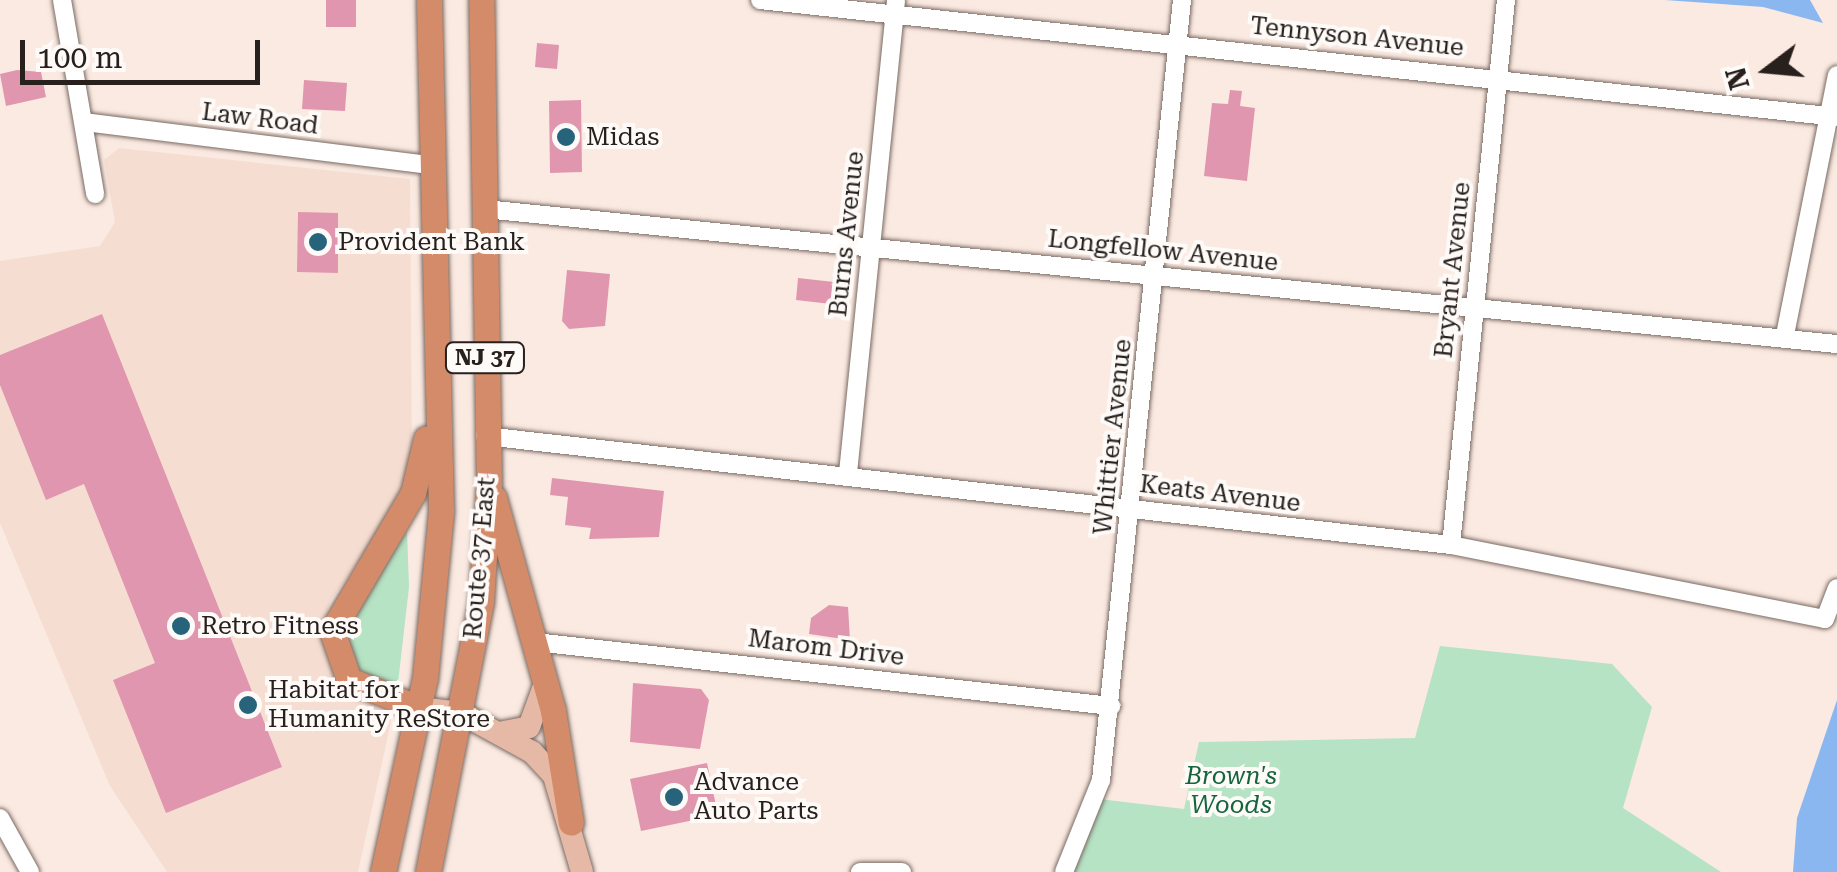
<!DOCTYPE html>
<style>
body{margin:0}
#map{position:relative;width:1837px;height:872px;overflow:hidden;background:#fbeae1;font-family:"Roboto Serif",serif}
div>[style]{position:absolute}
[style*='--x']{left:calc(var(--x)*1px);top:calc(var(--y)*1px);width:calc(var(--w)*1px);rotate:calc(var(--a)*1deg)}
.built>*{inset:0;background:#f6ddd1}
.green>*{inset:0;background:#b5e3c4}
.water>*{inset:0;background:#8ab7f0}
.building>*{inset:0;background:#e196af}
.roads{filter:drop-shadow(0 0 2px #796a63) drop-shadow(0 0 2px #796a63)}
.minor>*{height:18px;margin:-9px;padding:0 9px;transform-origin:9px;border-radius:9px;background:#fff}
.major>*{height:22px;margin:-11px;padding:0 11px;transform-origin:11px;border-radius:11px;background:#e5b9a5}
.highway>*{height:25px;margin:-12.5px;padding:0 12.5px;transform-origin:12.5px;border-radius:12.5px;background:#d48b69}
.dots>*{width:28px;height:28px;translate:-50% -50%;box-sizing:border-box;border:5px solid #fdfaf8;border-radius:50%}
span{translate:-50% -50%;white-space:nowrap;text-align:center;line-height:1.15;-webkit-text-stroke:8px #fdfaf8;paint-order:stroke}
.shield-label span{padding:2px 8px;background:#fdfaf8;border:2px solid;border-radius:8px;-webkit-text-stroke-width:0}
.shield-label{font-size:22px;color:#27201d;font-weight:700}
.street-label{font-size:25px;color:#27201d}
.poi-label{font-size:25px;color:#27201d}
.left{translate:0 -50%;text-align:left}
.park-label{font-size:25px;color:#14643c;font-style:italic}
.north{position:absolute;left:1717px;top:20px;width:100px;height:100px;-webkit-text-stroke:8px #fdfaf8;paint-order:stroke;rotate:254deg;font-size:28px;font-weight:700;line-height:40px;text-align:center;color:#27201d}
.north::after{content:'';display:block;margin:auto;width:35px;height:45px;background:#27201d;clip-path:polygon(50% 0,100% 100%,50% 72%,0 100%)}
.scale{position:absolute;left:20px;top:40px;width:240px;height:45px;box-sizing:border-box;border:5px solid #27201d;border-top:0;padding-left:12px;font-size:30px;line-height:35px;white-space:nowrap;color:#27201d;-webkit-text-stroke:8px #fdfaf8;paint-order:stroke}
</style>
<div id="map">
<div class="built">
<div style="clip-path:polygon(119px 148px,410px 179px,412px 461px,399px 506px,330px 601px,322px 631px,338px 683px,392px 717px,358px 872px,167px 872px,110px 786px,0 523px,0 261px,100px 246px,115px 222px,104px 160px)"></div>
</div>
<div class="green">
<div style="clip-path:polygon(407px 531px,409px 587px,397px 692px,353px 665px,346px 626px)"></div>
<div style="clip-path:polygon(1440px 646px,1612px 664px,1652px 707px,1623px 808px,1721px 872px,1071px 872px,1099px 799px,1184px 809px,1199px 742px,1415px 738px)"></div>
</div>
<div class="water">
<div style="clip-path:polygon(1665px 0,1810px 0,1823px 23px,1763px 7px)"></div>
<div style="clip-path:polygon(1837px 700px,1837px 872px,1793px 872px,1797px 818px)"></div>
</div>
<div class="building">
<div style="clip-path:polygon(326px 0,356px 0,356px 27px,326px 27px)"></div>
<div style="clip-path:polygon(537px 43px,559px 45px,557px 69px,535px 67px)"></div>
<div style="clip-path:polygon(17px 70px,41px 72px,46px 97px,6px 106px,0 74px)"></div>
<div style="clip-path:polygon(304px 80px,347px 83px,345px 111px,302px 109px)"></div>
<div style="clip-path:polygon(1230px 90px,1242px 91px,1240px 106px,1255px 108px,1247px 181px,1204px 176px,1212px 103px,1228px 104px)"></div>
<div style="clip-path:polygon(581px 100px,582px 172px,550px 173px,549px 101px)"></div>
<div style="clip-path:polygon(298px 212px,338px 213px,338px 273px,297px 272px)"></div>
<div style="clip-path:polygon(567px 270px,610px 274px,605px 326px,569px 329px,562px 321px)"></div>
<div style="clip-path:polygon(798px 278px,834px 282px,831px 304px,796px 300px)"></div>
<div style="clip-path:polygon(102px 314px,282px 767px,166px 813px,113px 680px,155px 663px,84px 484px,46px 500px,0 385px,0 355px)"></div>
<div style="clip-path:polygon(552px 478px,664px 491px,659px 537px,589px 539px,591px 528px,565px 525px,568px 497px,550px 495px)"></div>
<div style="clip-path:polygon(829px 605px,848px 607px,850px 640px,809px 634px,811px 618px)"></div>
<div style="clip-path:polygon(633px 683px,701px 689px,709px 700px,700px 749px,630px 742px)"></div>
<div style="clip-path:polygon(707px 763px,718px 815px,641px 831px,630px 779px)"></div>
</div>
<div class="roads">
<div class="minor">
<div style="--x:62;--y:0;--w:197;--a:80.3"></div>
<div style="--x:760;--y:0;--w:1083;--a:6.2"></div>
<div style="--x:84;--y:122;--w:348;--a:7.1"></div>
<div style="--x:484;--y:209;--w:1360;--a:5.7"></div>
<div style="--x:1785;--y:335;--w:265;--a:-78.7"></div>
<div style="--x:485;--y:436;--w:972;--a:6.44"></div>
<div style="--x:1451;--y:545;--w:381;--a:11.2"></div>
<div style="--x:1825;--y:619;--w:33;--a:-69"></div>
<div style="--x:848;--y:473;--w:475;--a:-84.2"></div>
<div style="--x:1451;--y:545;--w:548;--a:-84.24"></div>
<div style="--x:535;--y:642;--w:580;--a:6.34"></div>
<div style="--x:0;--y:818;--w:62;--a:60.9"></div>
<div style="--x:860;--y:872;--w:42;--a:0"></div>
<div style="--x:1064;--y:872;--w:99;--a:-68.1"></div>
<div style="--x:1101;--y:780;--w:784;--a:-84.07"></div>
</div>
<div class="major">
<div style="--x:419;--y:708;--w:42;--a:6.8"></div>
<div style="--x:461;--y:713;--w:81;--a:28.8"></div>
<div style="--x:532;--y:752;--w:33;--a:47"></div>
<div style="--x:554;--y:776;--w:100;--a:73.7"></div>
<div style="--x:504;--y:732;--w:25;--a:-11"></div>
<div style="--x:529;--y:727;--w:44;--a:-69.9"></div>
</div>
<div class="highway">
<div style="--x:494;--y:498;--w:221;--a:74.5"></div>
<div style="--x:553;--y:711;--w:113;--a:80.9"></div>
<div style="--x:419;--y:708;--w:75;--a:-158.2"></div>
<div style="--x:349;--y:680;--w:52;--a:-109.1"></div>
<div style="--x:332;--y:631;--w:160;--a:-59.6"></div>
<div style="--x:413;--y:493;--w:56;--a:-76.5"></div>
<div style="--x:383;--y:872;--w:198;--a:-77.8"></div>
<div style="--x:425;--y:678;--w:168;--a:-84.5"></div>
<div style="--x:441;--y:511;--w:511;--a:-91.35"></div>
<div style="--x:428;--y:872;--w:276;--a:-78.9"></div>
<div style="--x:481;--y:601;--w:116;--a:-86.1"></div>
<div style="--x:489;--y:485;--w:485;--a:-90.9"></div>
</div>
</div>
<div class="dots">
<div style="left:566px;top:137px;background:#27637b"></div>
<div style="left:318px;top:242px;background:#27637b"></div>
<div style="left:181px;top:626px;background:#27637b"></div>
<div style="left:248px;top:705px;background:#27637b"></div>
<div style="left:674px;top:797px;background:#27637b"></div>
</div>
<div class="shield-label">
<span style="left:485px;top:358px">NJ 37</span>
</div>
<div class="street-label">
<span style="left:1357px;top:37px;rotate:6deg">Tennyson Avenue</span>
<span style="left:260px;top:119px;rotate:7deg">Law Road</span>
<span style="left:847px;top:234px;rotate:-84deg">Burns Avenue</span>
<span style="left:1163px;top:251px;rotate:6deg">Longfellow Avenue</span>
<span style="left:1453px;top:270px;rotate:-84deg">Bryant Avenue</span>
<span style="left:1113px;top:437px;rotate:-84deg">Whittier Avenue</span>
<span style="left:1220px;top:494px;rotate:7deg">Keats Avenue</span>
<span style="left:480px;top:558px;rotate:-85deg">Route 37 East</span>
<span style="left:826px;top:648px;rotate:7deg">Marom Drive</span>
</div>
<div class="poi-label">
<span class="left" style="left:586px;top:137px">Midas</span>
<span class="left" style="left:338px;top:242px">Provident Bank</span>
<span class="left" style="left:201px;top:626px">Retro Fitness</span>
<span class="left" style="left:268px;top:705px">Habitat for<br>Humanity ReStore</span>
<span class="left" style="left:694px;top:797px">Advance<br>Auto Parts</span>
</div>
<div class="park-label">
<span style="left:1231px;top:791px">Brown's<br>Woods</span>
</div>
<div class="north">N</div>
<div class="scale">100 m</div>
</div>
